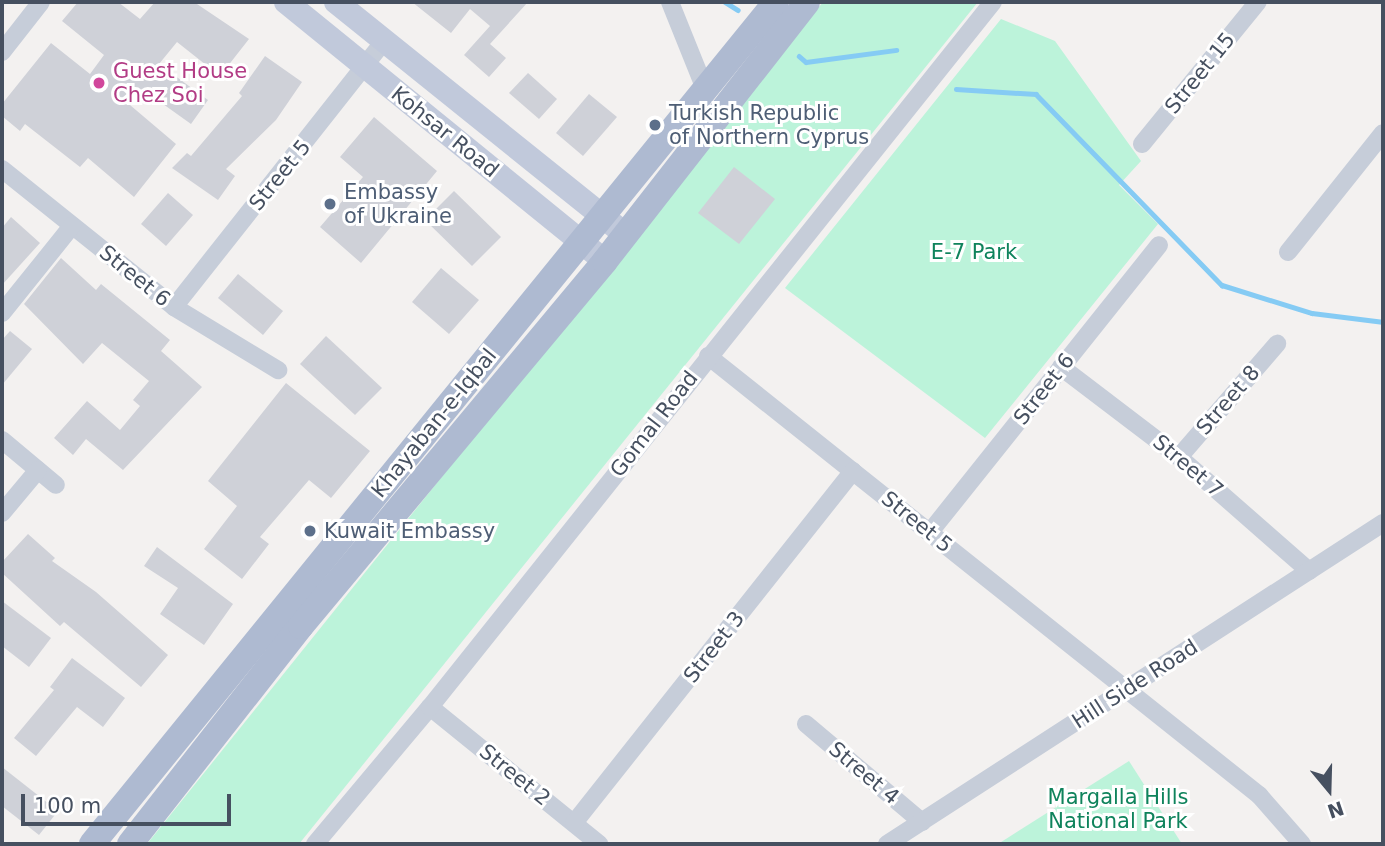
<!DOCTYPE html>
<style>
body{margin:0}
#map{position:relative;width:1385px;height:846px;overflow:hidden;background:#f3f1f0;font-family:"DejaVu Sans",sans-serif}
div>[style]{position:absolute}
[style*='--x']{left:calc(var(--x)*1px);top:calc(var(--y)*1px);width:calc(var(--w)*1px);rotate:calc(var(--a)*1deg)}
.green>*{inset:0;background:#bcf3da}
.stream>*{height:4.5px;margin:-2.25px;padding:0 2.25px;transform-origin:2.25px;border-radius:2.25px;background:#85cbf4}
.building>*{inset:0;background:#cfd1d8}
.street>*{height:18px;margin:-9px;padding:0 9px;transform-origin:9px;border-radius:9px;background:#c6cdd9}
.secondary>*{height:24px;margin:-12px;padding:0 12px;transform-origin:12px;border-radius:12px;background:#c1c9db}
.primary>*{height:26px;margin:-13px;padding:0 13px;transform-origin:13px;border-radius:13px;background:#aebad1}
.dots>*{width:19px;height:19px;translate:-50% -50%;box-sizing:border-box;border:4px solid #fff;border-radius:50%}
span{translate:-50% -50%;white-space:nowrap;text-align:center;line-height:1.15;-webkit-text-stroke:6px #fff;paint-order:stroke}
.hotel-label{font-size:21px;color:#b23c85}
.left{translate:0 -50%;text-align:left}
.street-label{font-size:21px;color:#465060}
.service-label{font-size:21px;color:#4e5e75}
.park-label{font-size:21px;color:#0f835c}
.frame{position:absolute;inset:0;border:4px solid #465060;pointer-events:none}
.north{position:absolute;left:1294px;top:755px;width:70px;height:70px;-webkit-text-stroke:5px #fff;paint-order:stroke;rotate:161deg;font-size:19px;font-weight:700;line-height:28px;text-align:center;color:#465060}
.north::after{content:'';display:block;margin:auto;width:24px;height:32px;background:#465060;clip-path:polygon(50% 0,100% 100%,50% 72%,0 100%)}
.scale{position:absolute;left:21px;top:794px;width:210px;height:32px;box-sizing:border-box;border:4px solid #465060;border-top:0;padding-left:9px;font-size:21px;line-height:24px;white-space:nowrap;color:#465060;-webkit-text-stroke:5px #fff;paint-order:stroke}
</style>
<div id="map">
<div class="green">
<div style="clip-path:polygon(823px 2px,978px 2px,299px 844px,147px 844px)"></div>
<div style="clip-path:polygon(1001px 19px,1055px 41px,1141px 161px,1119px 185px,1158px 224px,985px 438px,785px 288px)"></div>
<div style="clip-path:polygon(1129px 761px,1182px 844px,998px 844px)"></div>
</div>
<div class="stream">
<div style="--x:725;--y:2;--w:15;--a:32"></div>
<div style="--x:799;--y:56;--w:9;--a:41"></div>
<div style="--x:806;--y:62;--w:91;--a:-7.6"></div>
<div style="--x:956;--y:89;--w:80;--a:3.6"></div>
<div style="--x:1036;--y:94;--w:267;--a:45.8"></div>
<div style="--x:1222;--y:285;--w:94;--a:17.3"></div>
<div style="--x:1312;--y:313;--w:72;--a:7.2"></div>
</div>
<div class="building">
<div style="clip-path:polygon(78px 2px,118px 2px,140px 19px,155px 2px,194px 2px,249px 39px,220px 76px,177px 42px,159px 64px,208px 100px,191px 124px,142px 89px,130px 105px,176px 144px,134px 197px,88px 158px,80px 167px,25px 124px,20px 131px,2px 116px,2px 104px,51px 43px,90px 74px,104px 55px,62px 21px)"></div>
<div style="clip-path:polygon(412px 2px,528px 2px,490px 44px,506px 58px,489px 77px,464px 55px,490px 26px,470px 9px,451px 33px)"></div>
<div style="clip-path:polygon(265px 56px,302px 82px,276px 120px,226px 169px,235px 176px,218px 200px,172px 168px,187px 153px,191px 156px,242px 96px,239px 93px)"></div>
<div style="clip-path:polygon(528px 73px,557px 99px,539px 119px,509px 93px)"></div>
<div style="clip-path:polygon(589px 94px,617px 117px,583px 156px,556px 133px)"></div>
<div style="clip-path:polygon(374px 117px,437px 171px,361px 263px,320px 227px,363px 177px,340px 157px)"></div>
<div style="clip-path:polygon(734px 167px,775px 199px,739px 244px,698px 213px)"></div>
<div style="clip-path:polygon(454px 191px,501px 237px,472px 266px,425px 220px)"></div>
<div style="clip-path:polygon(168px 193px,193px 215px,166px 246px,141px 224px)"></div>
<div style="clip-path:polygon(11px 217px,40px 243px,2px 285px,2px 228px)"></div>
<div style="clip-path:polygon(61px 258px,96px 290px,101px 284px,170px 340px,161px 351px,202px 387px,123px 470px,86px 439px,73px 455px,54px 438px,87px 401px,120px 430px,140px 406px,133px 400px,149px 381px,102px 343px,83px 364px,24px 304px)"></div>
<div style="clip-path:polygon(441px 268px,479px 300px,449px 334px,412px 302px)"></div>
<div style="clip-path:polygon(238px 274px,283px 311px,263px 335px,218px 298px)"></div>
<div style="clip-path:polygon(10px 331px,32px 349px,2px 385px,2px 340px)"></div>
<div style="clip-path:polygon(326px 336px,382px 388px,355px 415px,300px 364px)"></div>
<div style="clip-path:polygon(286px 383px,370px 451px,331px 498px,309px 480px,260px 537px,269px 544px,242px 579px,204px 549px,237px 506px,208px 481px)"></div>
<div style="clip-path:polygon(28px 534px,55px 558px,52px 561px,96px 592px,168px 655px,141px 687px,64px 622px,60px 626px,2px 573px,2px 562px)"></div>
<div style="clip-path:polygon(157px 547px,233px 604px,204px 645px,160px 614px,178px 588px,144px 566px)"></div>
<div style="clip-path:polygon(2px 601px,51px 638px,29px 667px,2px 646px)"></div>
<div style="clip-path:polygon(72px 658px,125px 698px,103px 727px,77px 707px,36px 756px,14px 738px,54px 690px,50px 687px)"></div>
<div style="clip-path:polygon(2px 767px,58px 811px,39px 835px,2px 806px)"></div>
</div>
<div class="street">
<div style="--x:670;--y:2;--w:94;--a:68.1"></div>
<div style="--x:2;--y:52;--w:63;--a:-52"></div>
<div style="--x:1142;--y:144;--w:183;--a:-50.8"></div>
<div style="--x:2;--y:169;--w:221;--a:38.7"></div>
<div style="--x:174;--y:307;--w:122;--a:31.2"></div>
<div style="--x:1288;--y:252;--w:152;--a:-51.4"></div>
<div style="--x:174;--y:307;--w:339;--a:-51.7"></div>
<div style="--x:2;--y:313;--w:112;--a:-51.2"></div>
<div style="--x:708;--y:356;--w:705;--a:38.55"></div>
<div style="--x:1259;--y:795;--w:65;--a:48.7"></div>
<div style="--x:1061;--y:367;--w:148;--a:37.3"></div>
<div style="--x:1179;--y:457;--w:173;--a:41.2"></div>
<div style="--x:2;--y:440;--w:70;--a:39.8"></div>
<div style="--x:1179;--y:457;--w:150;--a:-49.1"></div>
<div style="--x:2;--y:513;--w:56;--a:-50.1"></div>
<div style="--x:930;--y:532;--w:367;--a:-51.4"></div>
<div style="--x:430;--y:707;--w:218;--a:39"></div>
<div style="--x:806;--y:724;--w:152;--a:40.2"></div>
<div style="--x:574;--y:823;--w:449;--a:-51.6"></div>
<div style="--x:315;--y:844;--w:179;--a:-50"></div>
<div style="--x:430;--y:707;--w:902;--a:-51.39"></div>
<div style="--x:887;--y:844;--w:591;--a:-32.91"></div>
</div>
<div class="secondary">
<div style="--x:286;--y:2;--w:411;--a:39.1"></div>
<div style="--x:336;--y:2;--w:371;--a:38.8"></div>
</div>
<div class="primary">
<div style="--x:92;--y:844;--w:1085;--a:-50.91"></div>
<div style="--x:130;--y:844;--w:277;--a:-51.9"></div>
<div style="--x:301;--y:626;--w:475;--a:-50.2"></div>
<div style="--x:605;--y:261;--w:328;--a:-52"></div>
</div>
<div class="dots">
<div style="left:99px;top:83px;background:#d1479c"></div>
<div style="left:655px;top:125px;background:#5c6f8a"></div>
<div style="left:330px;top:204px;background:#5c6f8a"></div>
<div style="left:310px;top:531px;background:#5c6f8a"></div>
</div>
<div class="hotel-label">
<span class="left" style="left:113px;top:83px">Guest House<br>Chez Soi</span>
</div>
<div class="street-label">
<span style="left:1200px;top:73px;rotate:-51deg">Street 15</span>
<span style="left:445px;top:132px;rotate:39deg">Kohsar Road</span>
<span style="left:280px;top:175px;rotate:-51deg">Street 5</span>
<span style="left:135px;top:276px;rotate:39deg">Street 6</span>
<span style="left:1044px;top:389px;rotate:-52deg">Street 6</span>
<span style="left:1228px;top:400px;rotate:-49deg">Street 8</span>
<span style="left:434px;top:423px;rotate:-51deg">Khayaban-e-Iqbal</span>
<span style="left:654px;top:424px;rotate:-52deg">Gomal Road</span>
<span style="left:1188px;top:466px;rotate:40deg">Street 7</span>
<span style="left:917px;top:522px;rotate:39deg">Street 5</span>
<span style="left:714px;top:647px;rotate:-52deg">Street 3</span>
<span style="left:1135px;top:684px;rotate:-33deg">Hill Side Road</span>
<span style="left:864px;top:773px;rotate:40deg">Street 4</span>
<span style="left:515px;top:775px;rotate:39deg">Street 2</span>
</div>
<div class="service-label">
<span class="left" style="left:669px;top:125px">Turkish Republic<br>of Northern Cyprus</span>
<span class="left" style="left:344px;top:204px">Embassy<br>of Ukraine</span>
<span class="left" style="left:324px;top:531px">Kuwait Embassy</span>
</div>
<div class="park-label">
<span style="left:974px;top:252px">E-7 Park</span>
<span style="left:1118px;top:809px">Margalla Hills<br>National Park</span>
</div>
<div class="frame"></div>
<div class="north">N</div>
<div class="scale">100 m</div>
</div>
